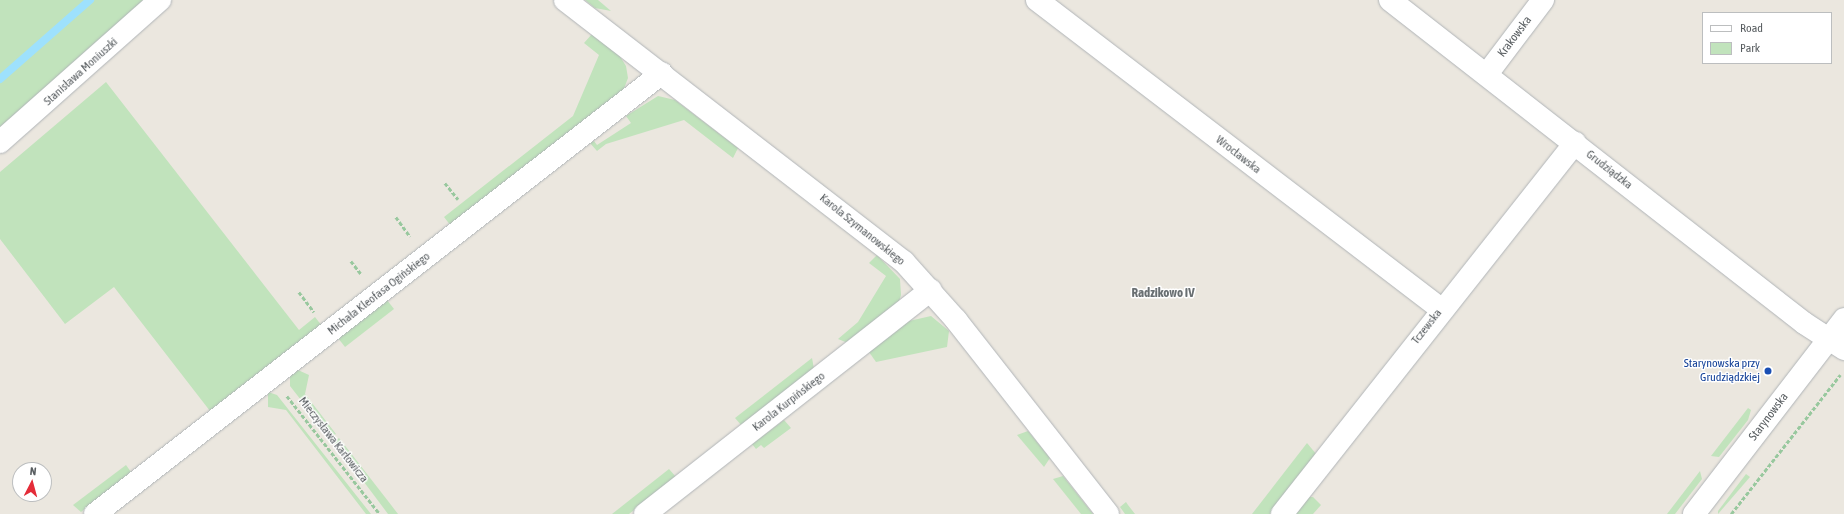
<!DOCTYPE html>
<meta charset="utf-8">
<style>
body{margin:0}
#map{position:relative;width:1844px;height:514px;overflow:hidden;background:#ebe7df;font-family:"Asap Condensed",sans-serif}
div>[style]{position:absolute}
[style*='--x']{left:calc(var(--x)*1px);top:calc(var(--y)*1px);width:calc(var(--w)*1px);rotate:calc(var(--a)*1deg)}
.green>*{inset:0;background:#c1e3bc}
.stream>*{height:8px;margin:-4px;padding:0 4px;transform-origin:4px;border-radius:4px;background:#9ee1fd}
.path>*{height:2.5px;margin-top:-1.25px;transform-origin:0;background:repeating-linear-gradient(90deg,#98c89e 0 4px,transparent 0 6px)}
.roads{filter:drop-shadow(0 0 1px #b0b4b7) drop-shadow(0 0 1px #b0b4b7)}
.street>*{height:22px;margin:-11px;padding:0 11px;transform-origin:11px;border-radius:11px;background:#fff}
.secondary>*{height:22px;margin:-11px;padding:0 11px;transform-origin:11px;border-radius:11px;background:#fff}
.dots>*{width:11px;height:11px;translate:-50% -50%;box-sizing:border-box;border:2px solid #fff;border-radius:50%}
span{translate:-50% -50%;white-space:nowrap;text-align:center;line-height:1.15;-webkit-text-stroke:3px #fff;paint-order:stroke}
.street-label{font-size:12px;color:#585d60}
.transit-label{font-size:12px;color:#164399}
.right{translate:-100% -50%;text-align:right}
.neighbourhood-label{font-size:13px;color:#696f72;font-weight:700}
.legend{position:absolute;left:1702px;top:12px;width:130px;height:52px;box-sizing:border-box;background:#fff;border:1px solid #bcbebf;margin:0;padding:5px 7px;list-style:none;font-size:12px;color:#585d60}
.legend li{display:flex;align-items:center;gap:8px;height:20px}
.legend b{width:20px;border:1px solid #bcbebf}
.north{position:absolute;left:12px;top:462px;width:40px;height:40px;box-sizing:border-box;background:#fff;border:1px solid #bcbebf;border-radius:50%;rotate:6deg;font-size:11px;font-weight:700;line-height:16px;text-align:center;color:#585d60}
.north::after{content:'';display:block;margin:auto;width:14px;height:18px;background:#e42c39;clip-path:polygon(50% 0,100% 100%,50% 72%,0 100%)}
</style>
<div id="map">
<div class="green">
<div style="clip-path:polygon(0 0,145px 0,0 133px)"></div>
<div style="clip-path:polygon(585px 0,598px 0,611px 11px,595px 8px)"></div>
<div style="clip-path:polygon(592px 34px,619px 55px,626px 66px,628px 78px,622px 94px,451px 226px,444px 217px,573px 116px,599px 55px,584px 43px)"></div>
<div style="clip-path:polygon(106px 82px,299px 330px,315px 317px,322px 326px,210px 411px,114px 287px,65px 324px,0 239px,0 172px)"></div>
<div style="clip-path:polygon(658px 96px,675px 100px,738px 148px,733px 158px,684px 120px,606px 144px,597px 151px,590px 143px,594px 141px,597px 145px,631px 123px,626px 116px)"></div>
<div style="clip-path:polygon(877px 255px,900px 279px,901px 295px,899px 302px,848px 343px,838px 339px,858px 322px,886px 276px,869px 263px)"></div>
<div style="clip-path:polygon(387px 300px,394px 309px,345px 347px,338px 338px)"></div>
<div style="clip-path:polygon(931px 316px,949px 331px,947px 347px,876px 362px,869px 352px,909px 321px)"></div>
<div style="clip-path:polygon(812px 358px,814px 369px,742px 426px,735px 418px)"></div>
<div style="clip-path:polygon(298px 370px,309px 375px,305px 394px,336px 434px,330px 437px,290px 386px,290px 376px)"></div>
<div style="clip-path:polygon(268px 392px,277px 395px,371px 514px,366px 514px,286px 410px,268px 407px)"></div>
<div style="clip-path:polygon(1748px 408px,1751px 410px,1748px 420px,1719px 457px,1711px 456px)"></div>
<div style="clip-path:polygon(784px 420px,791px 428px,764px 448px,761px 445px,756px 449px,752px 444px)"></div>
<div style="clip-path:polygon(1028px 431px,1050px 458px,1044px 467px,1017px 435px)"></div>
<div style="clip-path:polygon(339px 438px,388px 501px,398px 514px,388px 514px,334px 442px)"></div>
<div style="clip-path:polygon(1307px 443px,1317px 455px,1270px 514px,1252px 514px)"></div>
<div style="clip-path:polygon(126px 465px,131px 472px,81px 512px,73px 505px)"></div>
<div style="clip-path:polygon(669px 469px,676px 477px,629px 514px,612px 514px)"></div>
<div style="clip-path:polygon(1700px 471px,1702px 479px,1675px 514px,1667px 514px)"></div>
<div style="clip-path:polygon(1746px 474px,1750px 477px,1718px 514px,1718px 511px)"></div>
<div style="clip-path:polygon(1063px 476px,1093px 514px,1081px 514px,1053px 479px)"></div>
<div style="clip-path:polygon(1305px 497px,1313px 497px,1321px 505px,1313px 514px,1294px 514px)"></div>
<div style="clip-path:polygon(1126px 502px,1128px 505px,1135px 514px,1125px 514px,1120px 507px)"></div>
</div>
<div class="stream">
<div style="--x:0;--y:79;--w:120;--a:-41.3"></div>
</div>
<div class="path">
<div style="--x:445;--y:183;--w:21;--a:51"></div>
<div style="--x:396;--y:217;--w:24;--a:54"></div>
<div style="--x:351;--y:261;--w:16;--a:52"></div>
<div style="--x:299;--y:292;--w:25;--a:53"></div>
<div style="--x:287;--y:396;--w:150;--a:51.8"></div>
<div style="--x:1731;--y:514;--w:177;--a:-51.9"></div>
</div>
<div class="roads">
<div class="street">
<div style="--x:565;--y:0;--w:428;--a:37.7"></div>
<div style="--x:904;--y:262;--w:78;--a:48.1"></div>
<div style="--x:956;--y:320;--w:246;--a:51.9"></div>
<div style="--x:1037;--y:0;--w:509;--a:37.41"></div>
<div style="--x:1390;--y:0;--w:525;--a:37.96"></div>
<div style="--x:1804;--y:323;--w:48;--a:33"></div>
<div style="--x:1487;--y:74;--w:93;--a:-52.9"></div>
<div style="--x:0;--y:142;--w:214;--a:-41.6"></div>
<div style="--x:95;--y:514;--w:718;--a:-37.87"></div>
<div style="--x:645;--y:514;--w:363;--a:-38.1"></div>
<div style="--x:1282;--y:514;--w:473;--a:-51.7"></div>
</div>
<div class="secondary">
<div style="--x:1694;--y:514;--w:246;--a:-52.4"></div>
</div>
</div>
<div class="dots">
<div style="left:1768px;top:371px;background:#1a4fb4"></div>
</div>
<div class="street-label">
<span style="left:1515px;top:37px;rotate:-53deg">Krakowska</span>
<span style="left:81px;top:72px;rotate:-42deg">Stanisława Moniuszki</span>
<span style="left:1238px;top:155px;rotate:38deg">Wrocławska</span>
<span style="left:1609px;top:170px;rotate:38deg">Grudziądzka</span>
<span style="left:862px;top:230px;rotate:39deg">Karola Szymanowskiego</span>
<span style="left:379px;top:294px;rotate:-38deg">Michała Kleofasa Ogińskiego</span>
<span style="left:1427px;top:327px;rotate:-52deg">Tczewska</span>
<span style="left:789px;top:402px;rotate:-38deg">Karola Kurpińskiego</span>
<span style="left:1769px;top:417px;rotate:-53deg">Starynowska</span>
<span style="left:333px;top:440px;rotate:52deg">Mieczysława Karłowicza</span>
</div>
<div class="transit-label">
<span class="right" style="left:1760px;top:371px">Starynowska przy<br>Grudziądzkiej</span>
</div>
<div class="neighbourhood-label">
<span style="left:1163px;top:293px">Radzikowo IV</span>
</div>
<ul class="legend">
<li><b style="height:5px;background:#fff"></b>Road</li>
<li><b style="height:11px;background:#c1e3bc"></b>Park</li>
</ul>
<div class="north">N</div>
</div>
